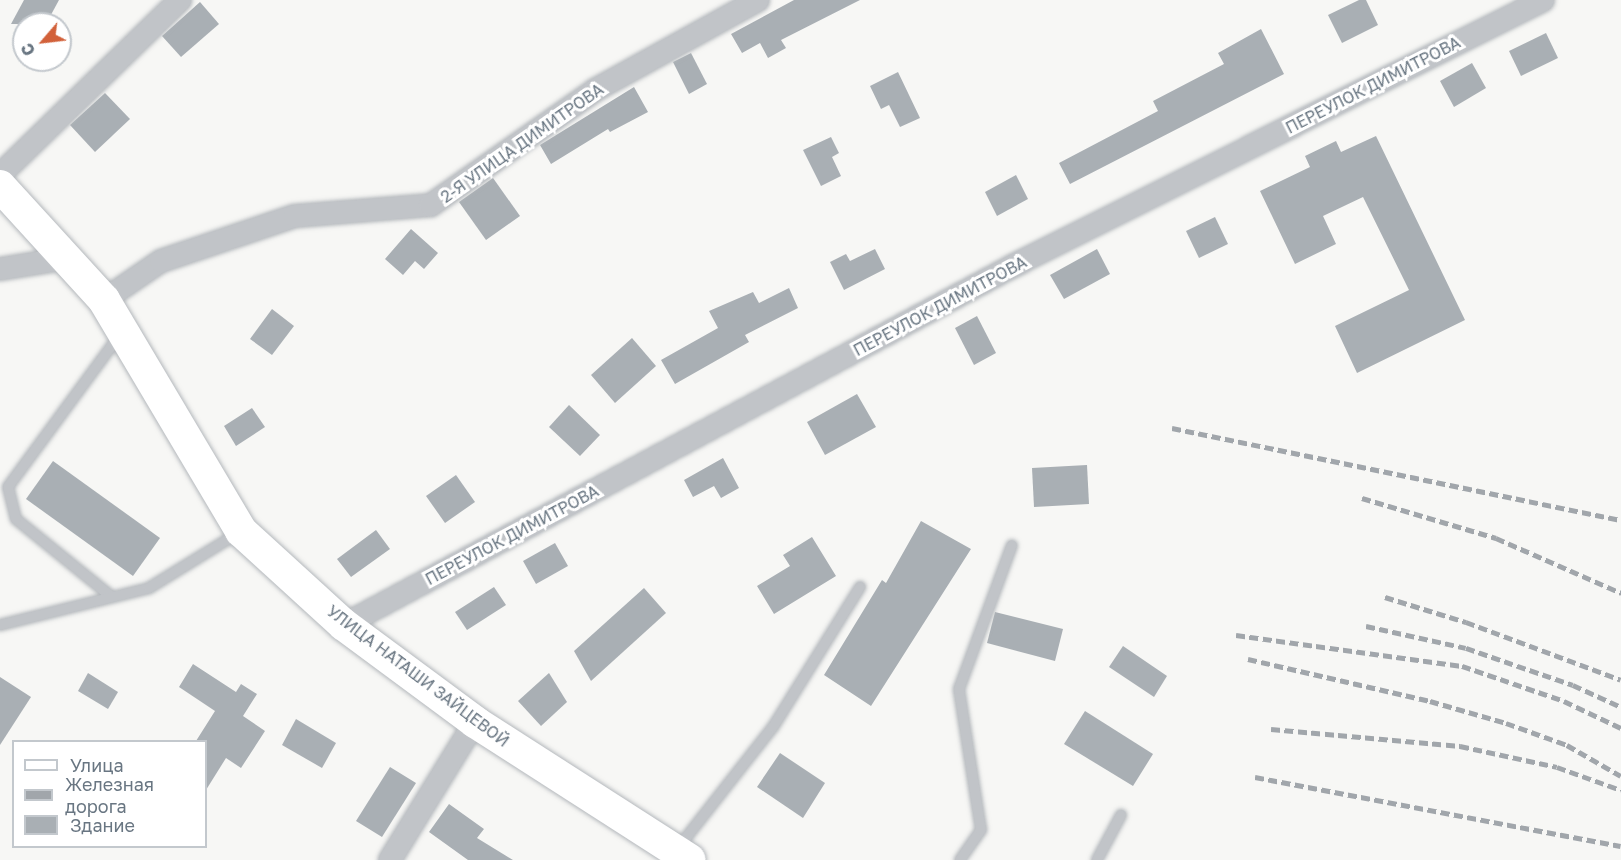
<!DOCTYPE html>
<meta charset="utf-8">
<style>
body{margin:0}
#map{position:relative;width:1621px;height:860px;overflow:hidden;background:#f7f7f5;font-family:"Golos Text",sans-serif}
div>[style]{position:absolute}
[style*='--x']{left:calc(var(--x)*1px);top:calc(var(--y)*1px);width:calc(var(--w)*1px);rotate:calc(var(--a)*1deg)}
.building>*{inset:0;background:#a9afb4}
.roads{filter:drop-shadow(0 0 2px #b4b8bc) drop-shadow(0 0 2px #b4b8bc)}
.lane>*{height:10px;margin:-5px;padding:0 5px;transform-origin:5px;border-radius:5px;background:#c1c4c8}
.street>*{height:22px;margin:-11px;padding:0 11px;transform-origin:11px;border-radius:11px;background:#c1c4c8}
.secondary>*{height:32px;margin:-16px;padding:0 16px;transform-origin:16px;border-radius:16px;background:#fff}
.rail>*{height:4.5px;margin-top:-2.25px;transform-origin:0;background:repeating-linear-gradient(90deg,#a1a6ab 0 9px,transparent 0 13.5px)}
span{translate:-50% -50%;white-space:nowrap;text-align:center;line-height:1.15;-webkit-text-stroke:6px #fff;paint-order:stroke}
.street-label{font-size:16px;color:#697682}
.legend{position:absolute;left:12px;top:740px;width:195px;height:108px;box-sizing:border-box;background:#fff;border:2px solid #c3c8cd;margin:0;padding:8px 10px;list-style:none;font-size:18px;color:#697682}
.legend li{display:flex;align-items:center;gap:12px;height:30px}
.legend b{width:30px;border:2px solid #c3c8cd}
.north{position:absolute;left:12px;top:12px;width:60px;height:60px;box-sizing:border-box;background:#fff;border:2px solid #c3c8cd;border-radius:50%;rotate:242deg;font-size:16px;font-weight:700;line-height:24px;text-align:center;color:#697682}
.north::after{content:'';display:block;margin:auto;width:21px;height:27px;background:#d2613a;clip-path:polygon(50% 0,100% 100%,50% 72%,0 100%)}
</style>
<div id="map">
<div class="building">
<div style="clip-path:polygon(24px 0,59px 0,46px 24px,11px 24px)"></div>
<div style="clip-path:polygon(794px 0,860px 0,781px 40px,786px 48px,768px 58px,760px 43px,742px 53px,731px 34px)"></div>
<div style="clip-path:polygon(1359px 0,1366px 0,1378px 25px,1342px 43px,1328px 15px)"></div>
<div style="clip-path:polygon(200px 2px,219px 24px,181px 57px,162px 36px)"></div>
<div style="clip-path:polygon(1261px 29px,1284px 74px,1070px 184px,1059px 163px,1158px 111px,1153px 101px,1224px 64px,1218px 53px)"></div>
<div style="clip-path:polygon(1546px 33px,1558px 58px,1521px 76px,1509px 51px)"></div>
<div style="clip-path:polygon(691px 53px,707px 84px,689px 94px,673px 62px)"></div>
<div style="clip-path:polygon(1472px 63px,1486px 88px,1454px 107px,1440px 81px)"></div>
<div style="clip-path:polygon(898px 72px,920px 118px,900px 127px,889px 105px,881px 109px,870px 86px)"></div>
<div style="clip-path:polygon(634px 87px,648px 112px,610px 132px,608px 129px,551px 164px,540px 145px)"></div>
<div style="clip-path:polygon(105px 93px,130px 119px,95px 152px,70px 125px)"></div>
<div style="clip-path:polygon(1376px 136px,1465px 320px,1357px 373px,1335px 326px,1409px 290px,1363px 197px,1323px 216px,1336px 244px,1295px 264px,1260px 191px,1310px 167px,1305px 156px,1336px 141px,1341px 152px)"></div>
<div style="clip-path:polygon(831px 137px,839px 153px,832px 157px,841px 176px,821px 186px,803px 150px)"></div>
<div style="clip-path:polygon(1016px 175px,1028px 199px,997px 216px,985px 192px)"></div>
<div style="clip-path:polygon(493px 178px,520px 216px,486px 240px,459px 202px)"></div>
<div style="clip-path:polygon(1215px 217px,1228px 244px,1199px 258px,1186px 231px)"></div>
<div style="clip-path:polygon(411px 229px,438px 253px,424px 269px,415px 261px,403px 275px,385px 259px)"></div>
<div style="clip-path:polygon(875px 249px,885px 269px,844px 290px,830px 262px,846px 254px,850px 261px)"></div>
<div style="clip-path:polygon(1097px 249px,1110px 274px,1064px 299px,1050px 275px)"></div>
<div style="clip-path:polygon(789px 288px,798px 308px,745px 335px,749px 342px,675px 384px,661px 360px,718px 328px,709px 311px,753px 292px,759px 303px)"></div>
<div style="clip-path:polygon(272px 309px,294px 326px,272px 355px,250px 339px)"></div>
<div style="clip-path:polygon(977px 316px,996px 353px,974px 365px,955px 328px)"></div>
<div style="clip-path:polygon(632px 338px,656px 366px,615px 403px,591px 375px)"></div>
<div style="clip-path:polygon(857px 394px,876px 427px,825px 455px,807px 422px)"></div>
<div style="clip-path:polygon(569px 405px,600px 435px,580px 456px,549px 427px)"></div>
<div style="clip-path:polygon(252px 408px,265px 427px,236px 446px,224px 426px)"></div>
<div style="clip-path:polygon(723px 458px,739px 488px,721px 498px,714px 486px,693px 497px,684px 480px)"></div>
<div style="clip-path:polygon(53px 461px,160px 538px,133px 576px,26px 499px)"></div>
<div style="clip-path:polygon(1087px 465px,1089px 504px,1034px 507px,1032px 468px)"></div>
<div style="clip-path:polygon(456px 475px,475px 502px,445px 523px,426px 496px)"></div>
<div style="clip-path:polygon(921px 521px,971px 549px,871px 706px,824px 675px,882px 580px,886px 583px)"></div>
<div style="clip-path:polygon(376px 530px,390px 549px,351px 577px,337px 559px)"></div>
<div style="clip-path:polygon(812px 537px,836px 576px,774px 614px,757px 586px,790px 566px,783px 555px)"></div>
<div style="clip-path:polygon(555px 543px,568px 566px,536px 584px,523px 561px)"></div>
<div style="clip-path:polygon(494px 587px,506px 605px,467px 630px,455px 612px)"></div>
<div style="clip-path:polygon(644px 588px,666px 613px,591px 681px,574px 651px)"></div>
<div style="clip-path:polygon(995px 612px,1063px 629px,1055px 661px,987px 643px)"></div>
<div style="clip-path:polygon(1123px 646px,1167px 676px,1154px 697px,1109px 667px)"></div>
<div style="clip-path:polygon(193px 664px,236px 692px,241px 684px,257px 694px,243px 716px,265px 731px,241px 768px,226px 758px,206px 790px,206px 741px,196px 741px,215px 711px,179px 687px)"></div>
<div style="clip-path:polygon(88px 673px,118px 692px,108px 709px,78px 691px)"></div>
<div style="clip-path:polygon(549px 673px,567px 702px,541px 726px,518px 701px)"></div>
<div style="clip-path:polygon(0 677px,31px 697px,0 745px)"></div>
<div style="clip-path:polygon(1085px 711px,1153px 754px,1133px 786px,1064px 744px)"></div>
<div style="clip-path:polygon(296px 719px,336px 743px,322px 768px,282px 745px)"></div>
<div style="clip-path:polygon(780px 753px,825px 783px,803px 818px,757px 787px)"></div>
<div style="clip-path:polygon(390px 767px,416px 783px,382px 837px,356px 821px)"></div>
<div style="clip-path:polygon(449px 804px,484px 829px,477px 838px,513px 860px,468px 860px,429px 832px)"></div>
</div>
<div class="roads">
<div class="lane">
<div style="--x:112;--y:597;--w:124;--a:-140.9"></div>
<div style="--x:16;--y:519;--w:33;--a:-104"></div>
<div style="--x:8;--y:487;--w:191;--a:-53.7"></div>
<div style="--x:0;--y:625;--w:154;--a:-13.9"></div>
<div style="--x:149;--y:588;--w:105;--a:-31.7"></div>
<div style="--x:678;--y:848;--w:154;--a:-51.9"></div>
<div style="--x:773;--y:727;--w:165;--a:-58.1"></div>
<div style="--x:960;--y:860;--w:37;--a:-55"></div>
<div style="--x:981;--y:830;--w:143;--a:-98.9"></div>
<div style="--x:959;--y:689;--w:153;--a:-69.8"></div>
<div style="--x:1097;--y:860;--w:51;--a:-61.9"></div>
</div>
<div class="street">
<div style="--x:0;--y:175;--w:251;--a:-44.2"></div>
<div style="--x:0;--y:269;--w:70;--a:-9.1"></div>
<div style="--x:104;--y:300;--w:69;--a:-34.4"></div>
<div style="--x:161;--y:261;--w:141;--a:-18.6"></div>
<div style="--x:295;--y:216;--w:136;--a:-4.6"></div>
<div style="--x:431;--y:205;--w:200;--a:-35"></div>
<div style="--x:595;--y:90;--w:186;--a:-28.9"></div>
<div style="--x:344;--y:625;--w:757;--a:-28.22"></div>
<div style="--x:1011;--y:267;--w:595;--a:-26.65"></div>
<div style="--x:390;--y:860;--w:162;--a:-58.4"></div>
</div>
<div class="secondary">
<div style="--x:0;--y:186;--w:154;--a:47.6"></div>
<div style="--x:104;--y:300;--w:269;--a:59.3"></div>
<div style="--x:241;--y:531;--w:139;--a:42.4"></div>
<div style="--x:344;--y:625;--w:163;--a:36.5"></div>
<div style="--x:475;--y:722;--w:255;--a:32.7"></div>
</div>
</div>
<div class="rail">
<div style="--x:1172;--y:428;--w:458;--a:11.6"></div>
<div style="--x:1362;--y:498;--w:140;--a:16.6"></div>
<div style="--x:1496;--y:538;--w:137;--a:23.7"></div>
<div style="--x:1385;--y:597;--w:85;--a:17.2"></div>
<div style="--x:1466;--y:622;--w:165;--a:20.5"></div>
<div style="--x:1366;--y:626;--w:102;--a:12.4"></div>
<div style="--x:1466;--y:648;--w:113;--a:19.1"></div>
<div style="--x:1573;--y:685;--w:53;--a:24.6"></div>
<div style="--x:1236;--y:635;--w:228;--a:7.8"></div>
<div style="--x:1462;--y:666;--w:108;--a:18.9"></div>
<div style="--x:1564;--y:701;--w:63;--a:25.3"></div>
<div style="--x:1248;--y:659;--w:187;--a:13"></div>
<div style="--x:1430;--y:701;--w:79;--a:16.1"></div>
<div style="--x:1506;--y:723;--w:65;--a:19.8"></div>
<div style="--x:1567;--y:745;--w:62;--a:29.9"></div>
<div style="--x:1271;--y:729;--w:190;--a:5.1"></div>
<div style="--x:1460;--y:746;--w:99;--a:12.2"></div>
<div style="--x:1557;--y:767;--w:68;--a:19.8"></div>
<div style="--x:1255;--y:777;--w:372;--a:10.7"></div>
</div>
<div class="street-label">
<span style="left:1373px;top:85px;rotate:-27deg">ПЕРЕУЛОК ДИМИТРОВА</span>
<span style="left:522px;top:143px;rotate:-35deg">2-Я УЛИЦА ДИМИТРОВА</span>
<span style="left:940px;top:306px;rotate:-28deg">ПЕРЕУЛОК ДИМИТРОВА</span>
<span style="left:512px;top:535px;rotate:-28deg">ПЕРЕУЛОК ДИМИТРОВА</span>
<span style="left:418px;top:676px;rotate:37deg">УЛИЦА НАТАШИ ЗАЙЦЕВОЙ</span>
</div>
<ul class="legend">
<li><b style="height:8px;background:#fff"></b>Улица</li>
<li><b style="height:8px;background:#a1a6ab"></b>Железная дорога</li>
<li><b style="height:16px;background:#a9afb4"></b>Здание</li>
</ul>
<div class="north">С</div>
</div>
